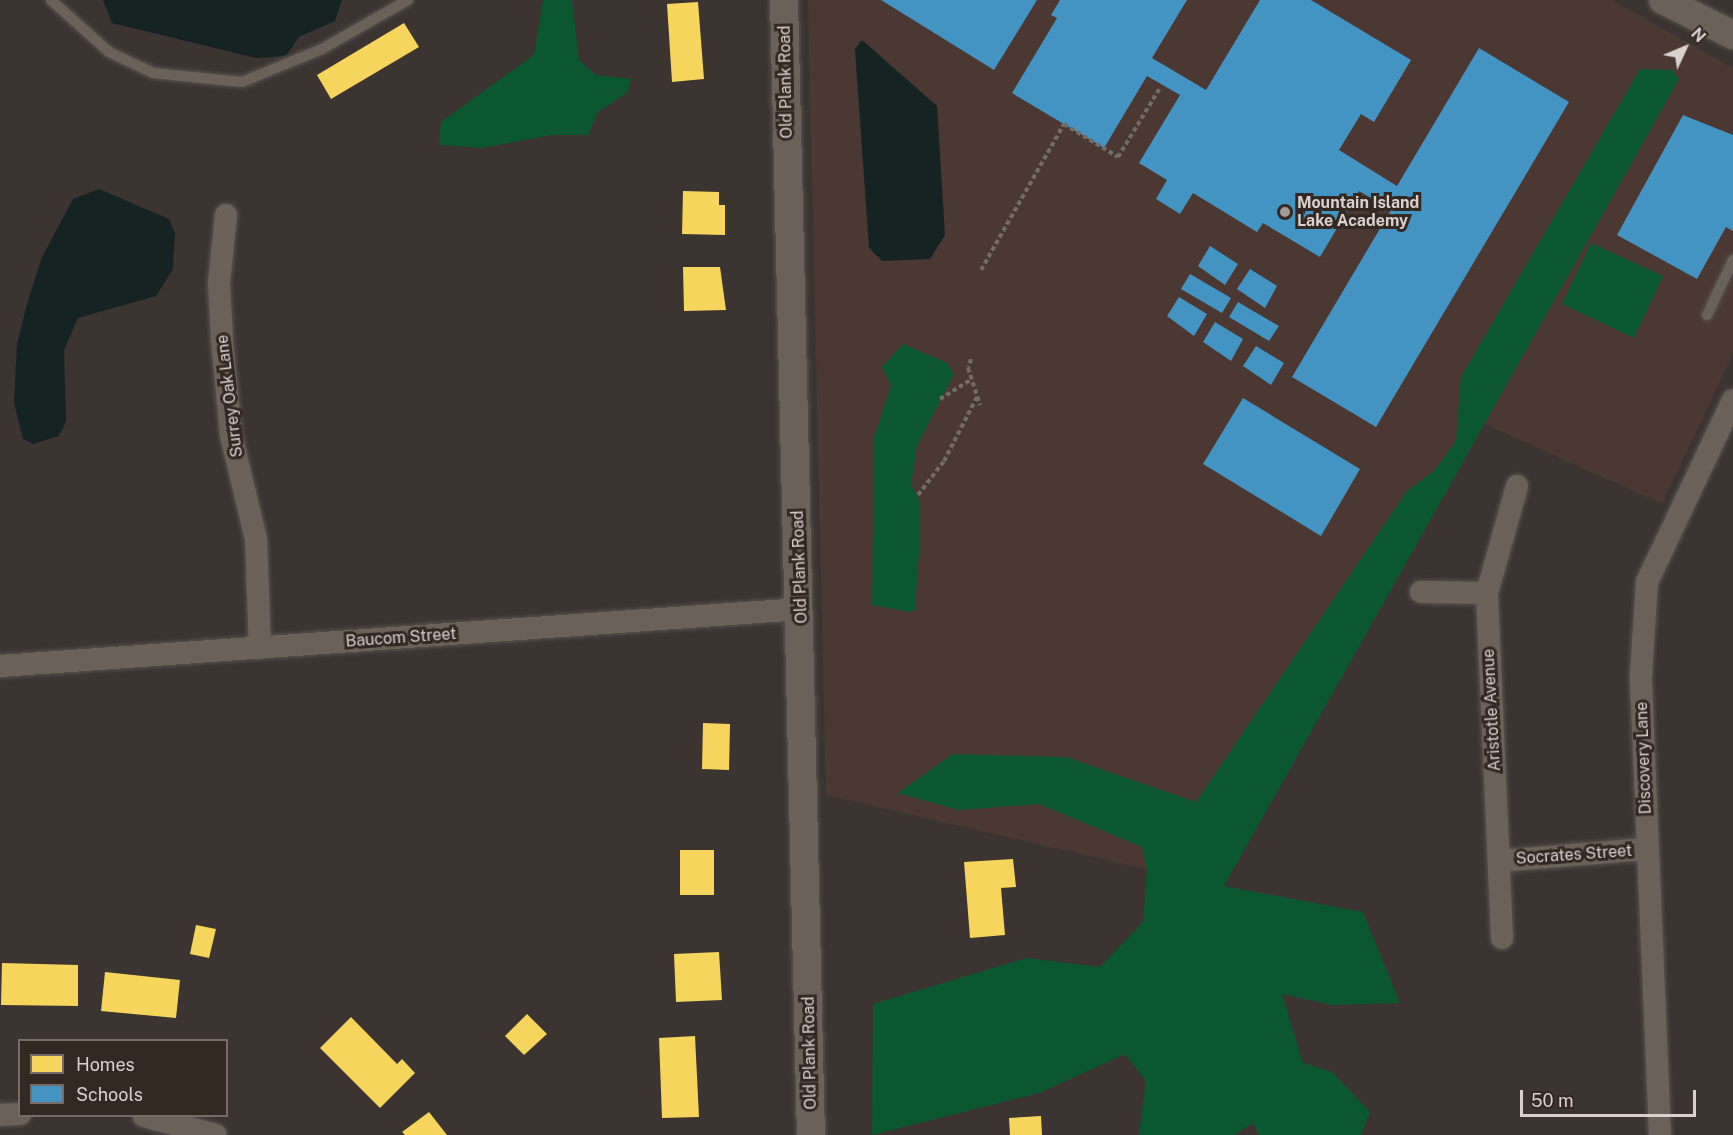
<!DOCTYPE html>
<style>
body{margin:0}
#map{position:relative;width:1733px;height:1135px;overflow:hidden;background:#3b3431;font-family:"Public Sans",sans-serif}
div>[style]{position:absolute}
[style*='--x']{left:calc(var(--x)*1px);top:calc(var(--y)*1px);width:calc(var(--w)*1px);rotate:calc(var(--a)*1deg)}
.built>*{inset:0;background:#4b3832}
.green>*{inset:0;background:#0b5730}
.water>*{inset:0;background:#152322}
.homes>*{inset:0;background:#f6d55c}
.schools>*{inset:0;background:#4393c3}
.path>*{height:4px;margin-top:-2px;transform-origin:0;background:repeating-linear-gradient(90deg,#726c67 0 4.5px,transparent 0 7.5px)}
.roads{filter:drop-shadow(0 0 2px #57514e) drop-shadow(0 0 2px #57514e)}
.service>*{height:10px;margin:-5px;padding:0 5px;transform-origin:5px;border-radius:5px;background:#6a6259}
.minor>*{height:22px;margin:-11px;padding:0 11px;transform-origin:11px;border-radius:11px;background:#6a6259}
.tertiary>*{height:28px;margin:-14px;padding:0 14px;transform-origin:14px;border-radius:14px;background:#6a6259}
.dots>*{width:16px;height:16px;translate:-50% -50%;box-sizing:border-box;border:3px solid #342823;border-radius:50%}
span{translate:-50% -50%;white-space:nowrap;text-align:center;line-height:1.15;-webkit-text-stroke:6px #342823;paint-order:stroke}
.street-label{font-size:16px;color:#dad1ce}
.poi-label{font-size:16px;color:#dad1ce;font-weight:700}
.left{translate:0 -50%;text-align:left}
.legend{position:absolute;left:18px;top:1039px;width:210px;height:78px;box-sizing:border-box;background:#342823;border:2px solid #766c67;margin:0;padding:8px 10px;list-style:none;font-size:18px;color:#dad1ce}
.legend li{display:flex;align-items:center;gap:12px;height:30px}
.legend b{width:30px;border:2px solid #766c67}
.north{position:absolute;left:1655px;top:18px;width:60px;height:60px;-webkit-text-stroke:4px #342823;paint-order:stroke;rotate:46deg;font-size:16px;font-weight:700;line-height:24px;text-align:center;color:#dad1ce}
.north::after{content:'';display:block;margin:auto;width:21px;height:27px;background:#dad1ce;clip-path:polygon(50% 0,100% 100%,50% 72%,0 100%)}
.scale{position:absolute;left:1520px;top:1090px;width:176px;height:27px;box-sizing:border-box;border:3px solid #dad1ce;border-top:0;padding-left:8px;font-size:18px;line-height:21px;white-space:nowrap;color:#dad1ce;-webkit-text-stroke:4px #342823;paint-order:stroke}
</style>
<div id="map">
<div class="built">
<div style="clip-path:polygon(808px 0,1612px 0,1733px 68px,1733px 354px,1662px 504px,1485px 424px,1223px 887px,826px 795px)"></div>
</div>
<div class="green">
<div style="clip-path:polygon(543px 0,572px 0,579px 60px,596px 75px,631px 79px,628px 92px,598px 112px,588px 135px,552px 135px,481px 148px,439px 145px,441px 122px,534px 55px)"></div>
<div style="clip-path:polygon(1640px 69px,1672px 70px,1679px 79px,1224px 886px,1363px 912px,1400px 1003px,1332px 1005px,1282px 994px,1303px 1063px,1332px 1072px,1370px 1112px,1361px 1135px,1259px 1135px,1253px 1123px,1234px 1135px,1139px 1135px,1146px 1081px,1125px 1054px,1039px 1093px,872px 1135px,873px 1004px,1026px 958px,1100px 967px,1143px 922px,1147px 869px,1142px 847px,1039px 804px,958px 810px,898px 793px,953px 754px,1066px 757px,1196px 802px,1407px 491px,1435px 470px,1456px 441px,1461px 377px)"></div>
<div style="clip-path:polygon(1591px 243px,1663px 276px,1634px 338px,1562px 304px)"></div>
<div style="clip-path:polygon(903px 344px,947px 363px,954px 374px,917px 446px,911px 485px,919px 499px,920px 538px,915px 610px,909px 612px,872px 605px,874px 437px,891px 386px,882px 367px)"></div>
</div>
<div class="water">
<div style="clip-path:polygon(103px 0,342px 0,335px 21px,299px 37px,286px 56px,256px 58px,112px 23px)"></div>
<div style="clip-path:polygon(862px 40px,937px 106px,945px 235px,930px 259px,882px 261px,869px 248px,855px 49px)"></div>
<div style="clip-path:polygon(99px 189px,169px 219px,175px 233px,173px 269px,156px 296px,78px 318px,64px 350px,66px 422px,59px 436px,33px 444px,23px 439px,14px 403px,17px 344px,27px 304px,42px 257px,73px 199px)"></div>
</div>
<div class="homes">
<div style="clip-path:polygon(698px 2px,704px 79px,672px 82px,667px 4px)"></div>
<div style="clip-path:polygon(404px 23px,419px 47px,331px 99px,317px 75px)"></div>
<div style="clip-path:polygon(683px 191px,719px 192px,719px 205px,725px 205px,725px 235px,682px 234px)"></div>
<div style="clip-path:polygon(683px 267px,720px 267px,726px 310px,684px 311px)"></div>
<div style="clip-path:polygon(703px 723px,730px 724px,729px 770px,702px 769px)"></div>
<div style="clip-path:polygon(680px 850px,714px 850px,714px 895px,680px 895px)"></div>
<div style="clip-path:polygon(1013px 859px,1016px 887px,1001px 888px,1005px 935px,970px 938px,964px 862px)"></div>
<div style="clip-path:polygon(196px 925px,216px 929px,209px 958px,190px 954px)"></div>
<div style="clip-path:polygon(719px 952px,722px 1000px,676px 1002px,674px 954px)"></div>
<div style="clip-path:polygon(2px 963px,78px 965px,78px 1006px,1px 1005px)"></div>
<div style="clip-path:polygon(105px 972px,180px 980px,176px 1018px,101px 1011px)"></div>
<div style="clip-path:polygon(527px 1014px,547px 1034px,524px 1055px,505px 1036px)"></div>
<div style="clip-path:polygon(351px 1017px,397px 1064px,402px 1059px,415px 1073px,380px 1108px,320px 1048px)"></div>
<div style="clip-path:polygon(695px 1036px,699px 1117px,662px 1118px,659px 1038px)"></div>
<div style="clip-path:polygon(429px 1112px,447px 1135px,405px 1135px,402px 1132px)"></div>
<div style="clip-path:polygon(1041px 1116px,1042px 1135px,1010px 1135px,1009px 1118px)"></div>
</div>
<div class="schools">
<div style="clip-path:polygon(881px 0,1037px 0,994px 70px)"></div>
<div style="clip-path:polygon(1060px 0,1187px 0,1152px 58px,1206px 90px,1260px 0,1311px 0,1411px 60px,1374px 122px,1361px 114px,1339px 150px,1397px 186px,1479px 48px,1569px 102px,1376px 427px,1292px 377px,1391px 210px,1359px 191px,1320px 257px,1263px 223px,1257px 232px,1193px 193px,1180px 214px,1156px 199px,1167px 180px,1139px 163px,1180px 95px,1147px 76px,1104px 148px,1012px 93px,1057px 18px,1051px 15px)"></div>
<div style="clip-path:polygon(1683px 115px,1733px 135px,1733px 231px,1726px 227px,1697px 279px,1617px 235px)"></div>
<div style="clip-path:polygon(1210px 246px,1238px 264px,1225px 285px,1198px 266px)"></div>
<div style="clip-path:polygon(1250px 269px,1277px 286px,1265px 308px,1237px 289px)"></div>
<div style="clip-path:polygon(1190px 274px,1231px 298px,1222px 313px,1181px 289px)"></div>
<div style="clip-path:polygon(1179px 297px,1207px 314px,1194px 336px,1167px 316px)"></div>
<div style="clip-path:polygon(1238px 302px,1279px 326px,1269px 341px,1229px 317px)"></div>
<div style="clip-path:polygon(1215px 322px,1243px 339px,1231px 361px,1203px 342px)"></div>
<div style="clip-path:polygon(1256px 346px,1284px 363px,1271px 385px,1243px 366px)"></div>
<div style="clip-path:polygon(1243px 398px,1360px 469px,1321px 536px,1203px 464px)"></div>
</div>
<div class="path">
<div style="--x:981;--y:270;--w:168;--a:-60.4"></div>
<div style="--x:1064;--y:124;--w:63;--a:31.4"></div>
<div style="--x:1118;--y:157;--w:81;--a:-58.7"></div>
<div style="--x:971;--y:359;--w:9;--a:108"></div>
<div style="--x:968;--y:368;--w:39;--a:72"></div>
<div style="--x:940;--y:399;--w:36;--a:-32"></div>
<div style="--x:918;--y:495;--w:43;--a:-52.6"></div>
<div style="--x:944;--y:461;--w:72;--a:-62.7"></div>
</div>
<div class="roads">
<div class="service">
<div style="--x:51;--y:0;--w:78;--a:41.9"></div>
<div style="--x:109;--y:52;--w:49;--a:25.5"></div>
<div style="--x:153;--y:73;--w:89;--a:5.8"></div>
<div style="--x:242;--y:82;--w:87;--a:-22.4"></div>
<div style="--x:322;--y:49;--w:99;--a:-29.7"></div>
<div style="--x:1707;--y:315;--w:61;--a:-64.7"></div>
</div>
<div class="minor">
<div style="--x:226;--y:215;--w:68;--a:95.9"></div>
<div style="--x:219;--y:283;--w:58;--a:87"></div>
<div style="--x:222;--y:341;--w:94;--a:84.5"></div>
<div style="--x:231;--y:435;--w:107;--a:76.5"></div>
<div style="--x:256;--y:539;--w:109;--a:87.9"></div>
<div style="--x:1421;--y:592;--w:66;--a:0.9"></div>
<div style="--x:0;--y:666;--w:803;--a:-4.07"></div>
<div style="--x:1500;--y:861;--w:147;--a:-4.7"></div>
<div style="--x:1502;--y:938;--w:345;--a:-92.5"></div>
<div style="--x:1487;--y:593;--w:111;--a:-74.3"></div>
<div style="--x:0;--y:1115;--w:20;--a:-3"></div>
<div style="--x:144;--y:1116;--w:74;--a:14.8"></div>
<div style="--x:1660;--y:1135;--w:461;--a:-92.4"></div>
<div style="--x:1641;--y:674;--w:92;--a:-86.3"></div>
<div style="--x:1647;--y:582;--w:201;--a:-64.7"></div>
</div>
<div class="tertiary">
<div style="--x:784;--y:0;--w:1135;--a:88.64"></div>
<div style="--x:1663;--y:0;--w:78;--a:26.6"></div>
</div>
</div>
<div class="dots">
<div style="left:1285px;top:212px;background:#a29a97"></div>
</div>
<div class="street-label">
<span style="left:786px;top:82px;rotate:-91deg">Old Plank Road</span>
<span style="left:230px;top:396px;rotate:-97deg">Surrey Oak Lane</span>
<span style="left:800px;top:567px;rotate:-92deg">Old Plank Road</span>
<span style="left:401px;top:638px;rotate:-4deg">Baucom Street</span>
<span style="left:1492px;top:710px;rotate:-93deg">Aristotle Avenue</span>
<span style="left:1644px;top:758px;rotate:-92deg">Discovery Lane</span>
<span style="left:1574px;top:855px;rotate:-4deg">Socrates Street</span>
<span style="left:810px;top:1053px;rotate:-91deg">Old Plank Road</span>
</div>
<div class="poi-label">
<span class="left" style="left:1297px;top:212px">Mountain Island<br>Lake Academy</span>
</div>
<ul class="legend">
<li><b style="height:16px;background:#f6d55c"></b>Homes</li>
<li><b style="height:16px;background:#4393c3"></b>Schools</li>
</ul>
<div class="north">N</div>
<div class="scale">50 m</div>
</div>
